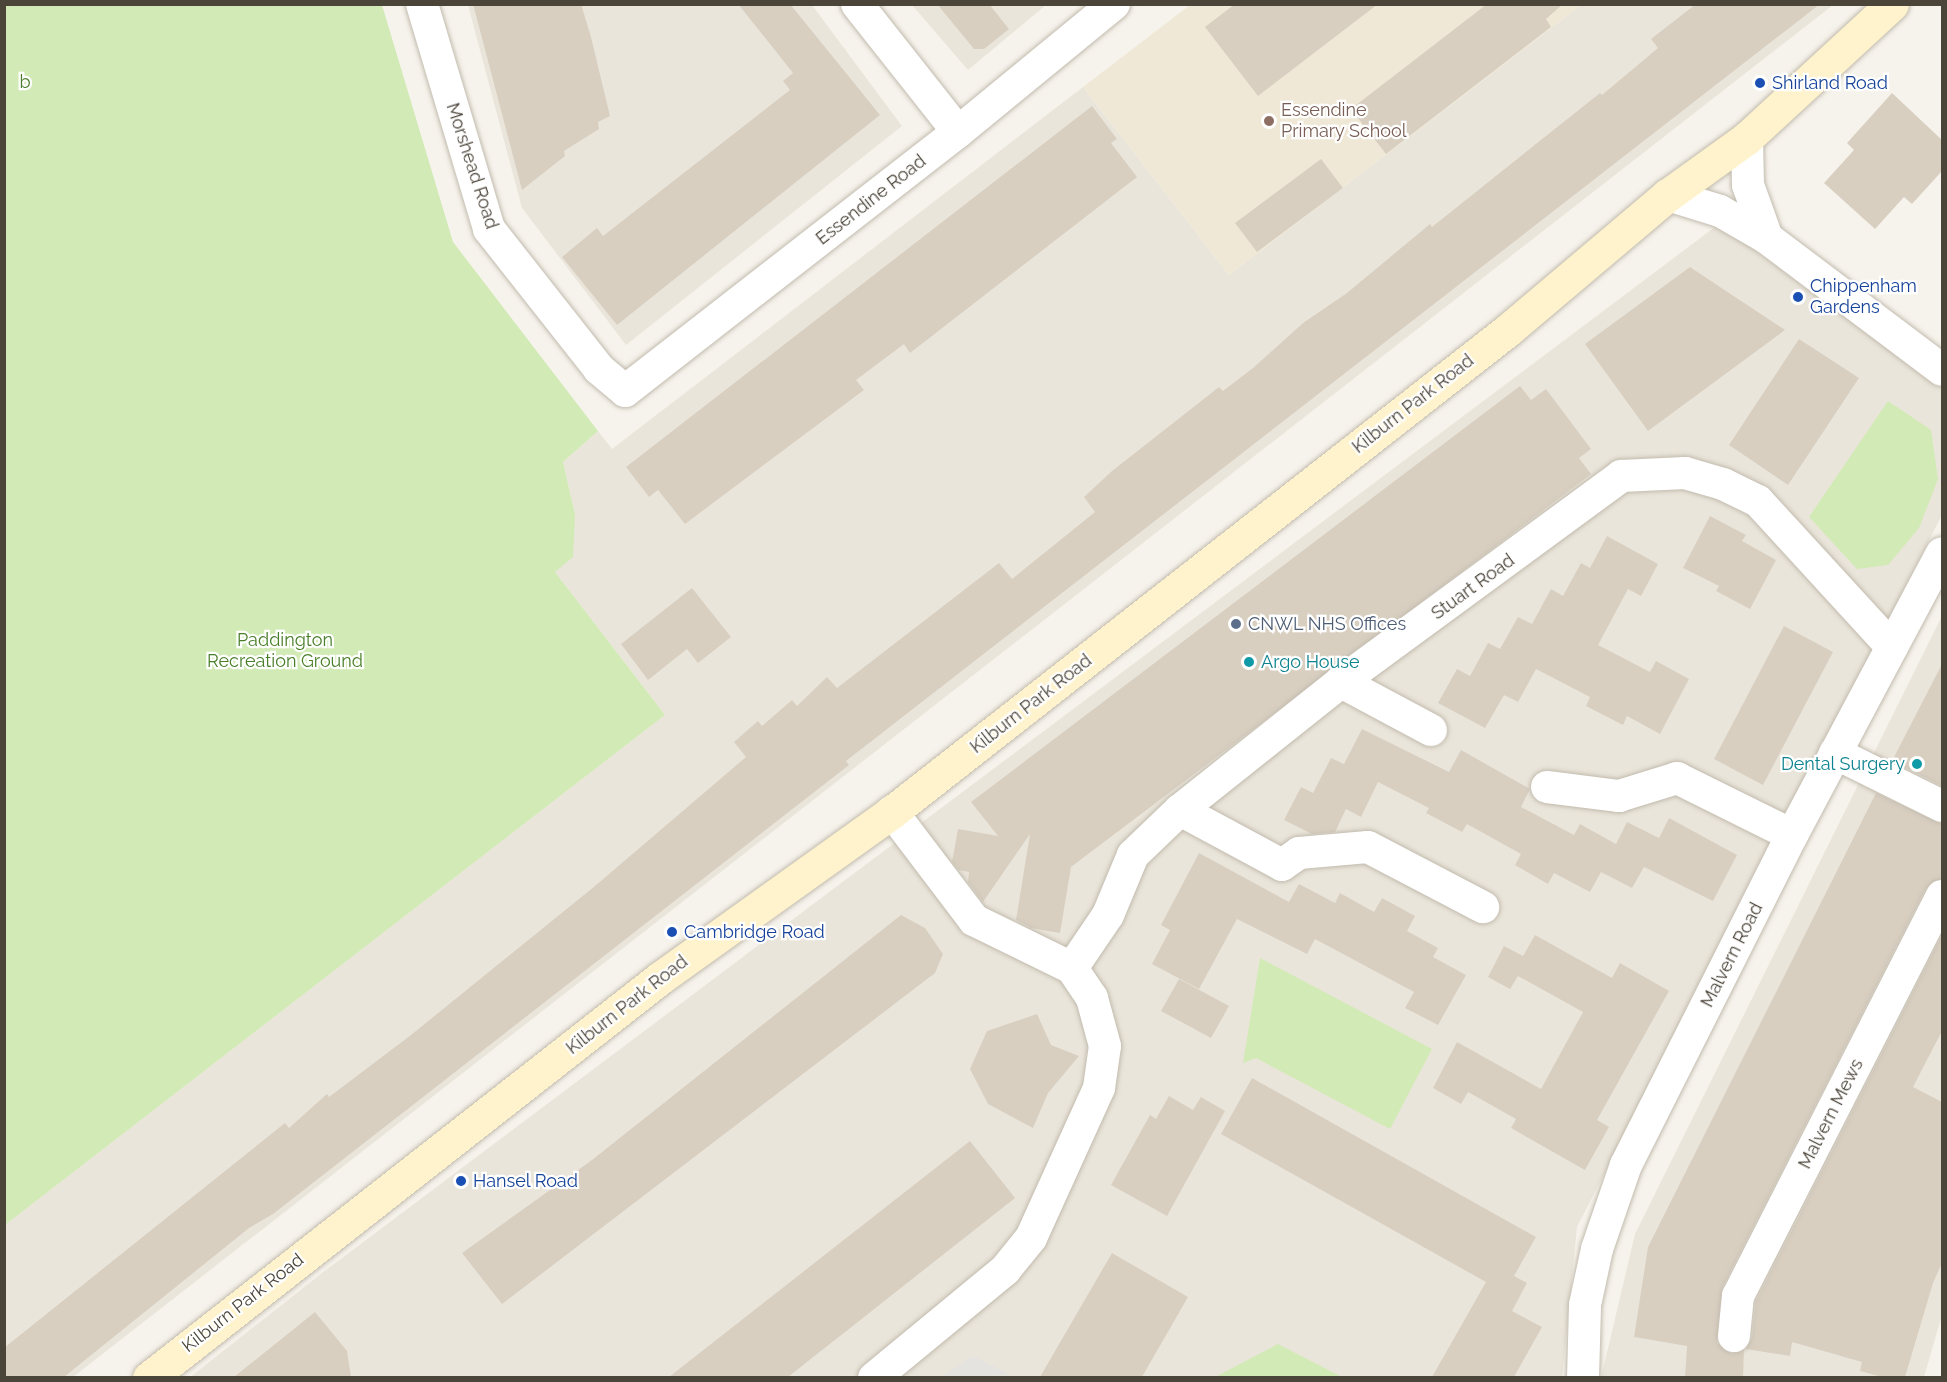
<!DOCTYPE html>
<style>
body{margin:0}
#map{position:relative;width:1947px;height:1382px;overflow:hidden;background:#f6f3ec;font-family:Raleway,sans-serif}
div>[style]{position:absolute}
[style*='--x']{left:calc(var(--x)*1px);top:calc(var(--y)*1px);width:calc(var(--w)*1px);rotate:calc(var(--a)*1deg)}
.residential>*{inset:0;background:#eae5da}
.education>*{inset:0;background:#efe8d6}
.green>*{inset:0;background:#d2eab5}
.parking>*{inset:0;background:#e5e3e0}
.building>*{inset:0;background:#d8cfc1}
.roads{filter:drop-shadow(0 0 2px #c2bbae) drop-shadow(0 0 2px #c2bbae)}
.minor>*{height:32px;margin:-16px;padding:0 16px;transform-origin:16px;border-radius:16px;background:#fff}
.secondary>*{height:33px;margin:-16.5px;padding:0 16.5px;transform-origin:16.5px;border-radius:16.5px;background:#fff3cd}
.dots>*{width:16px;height:16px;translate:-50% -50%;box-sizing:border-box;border:3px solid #fff;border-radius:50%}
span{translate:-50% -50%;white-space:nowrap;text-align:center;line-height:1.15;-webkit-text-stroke:4.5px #fff;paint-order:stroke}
.park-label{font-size:18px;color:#4a7f2a}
.transit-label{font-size:18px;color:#164399}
.left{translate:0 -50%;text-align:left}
.education-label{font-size:18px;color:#785e54}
.street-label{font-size:18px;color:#4b4439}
.service-label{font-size:18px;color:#4e5e75}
.culture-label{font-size:18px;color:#0d838f}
.right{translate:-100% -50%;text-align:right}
.frame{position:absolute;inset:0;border:6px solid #4b4439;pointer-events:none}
</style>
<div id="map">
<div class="residential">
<div style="clip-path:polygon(468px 5px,812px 5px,902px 126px,626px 345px,522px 208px)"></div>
<div style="clip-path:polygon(912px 5px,1046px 5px,968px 70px)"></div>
<div style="clip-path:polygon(1581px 5px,1833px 5px,73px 1377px,5px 1378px,5px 1225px,665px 715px,555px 572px,575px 514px,563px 462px,598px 431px,612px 449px,1083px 87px,1229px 275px)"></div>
<div style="clip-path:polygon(1719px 224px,1942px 388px,1942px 515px,1577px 1227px,1562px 1377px,189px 1378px,322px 1273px)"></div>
<div style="clip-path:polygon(1942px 616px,1942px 1315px,1924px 1377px,1601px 1378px,1635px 1234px)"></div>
</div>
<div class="education">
<div style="clip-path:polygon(1190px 5px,1581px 5px,1229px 275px,1083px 87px)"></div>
</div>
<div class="green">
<div style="clip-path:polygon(5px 4px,382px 5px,453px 242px,598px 431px,563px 462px,575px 514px,573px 557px,555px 572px,665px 715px,5px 1225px)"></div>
<div style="clip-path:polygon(1888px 401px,1931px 430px,1938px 479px,1919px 528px,1888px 565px,1857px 569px,1809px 517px)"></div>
<div style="clip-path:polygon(1260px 958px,1432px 1049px,1390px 1129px,1256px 1058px,1243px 1063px)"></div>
<div style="clip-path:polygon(1278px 1344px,1342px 1377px,1215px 1377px)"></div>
</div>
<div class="parking">
<div style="clip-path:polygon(973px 1356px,1011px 1375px,941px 1377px)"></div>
</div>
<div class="building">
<div style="clip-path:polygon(473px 4px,581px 4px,591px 37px,610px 116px,598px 122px,599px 129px,564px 151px,565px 156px,522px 190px)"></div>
<div style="clip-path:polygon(738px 4px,790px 4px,880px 115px,617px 325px,562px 257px,597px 228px,603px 236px,790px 90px,783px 81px,793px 73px)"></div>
<div style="clip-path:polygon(937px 4px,989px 4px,1009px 29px,984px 49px,974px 49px)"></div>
<div style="clip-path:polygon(1235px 4px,1378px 4px,1258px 96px,1205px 27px)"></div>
<div style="clip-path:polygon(1487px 4px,1563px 4px,1546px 19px,1551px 27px,1386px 154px,1351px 109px)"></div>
<div style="clip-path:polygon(1696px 4px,1820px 4px,846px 761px,849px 765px,273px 1214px,249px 1228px,64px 1377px,4px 1377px,4px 1348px,285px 1123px,289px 1128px,327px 1094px,329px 1097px,411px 1035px,595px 886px,746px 757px,734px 742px,758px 721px,762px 726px,792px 700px,797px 706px,827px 677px,837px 688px,999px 563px,1012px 579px,1095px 512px,1084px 497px,1112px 471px,1219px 387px,1223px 391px,1253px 368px,1303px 323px,1347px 293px,1430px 224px,1432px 227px,1600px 93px,1602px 95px,1658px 48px,1651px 39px)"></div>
<div style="clip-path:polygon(1892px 93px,1942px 140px,1942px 171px,1912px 204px,1904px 197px,1875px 229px,1824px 183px,1854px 150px,1847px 143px)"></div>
<div style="clip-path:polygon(1092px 106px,1117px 139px,1111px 143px,1137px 177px,910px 353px,904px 344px,856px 380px,864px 390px,685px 524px,658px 490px,649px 497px,626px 467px)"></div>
<div style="clip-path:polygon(1321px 159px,1343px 188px,1257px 252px,1235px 223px)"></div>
<div style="clip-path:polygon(1690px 267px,1785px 330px,1648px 431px,1585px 344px)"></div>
<div style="clip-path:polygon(1799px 339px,1859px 378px,1788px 485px,1729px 445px)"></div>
<div style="clip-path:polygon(1520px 386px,1531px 400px,1546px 389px,1591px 449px,1579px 458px,1591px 474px,1071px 867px,1060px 933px,1031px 928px,1016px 920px,1030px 834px,983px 902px,968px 882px,969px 872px,959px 870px,952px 862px,958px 829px,998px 836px,971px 802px)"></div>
<div style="clip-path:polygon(1710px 516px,1746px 535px,1742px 541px,1776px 560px,1750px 609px,1716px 591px,1719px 586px,1683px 568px)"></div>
<div style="clip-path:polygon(1607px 536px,1658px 564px,1641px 596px,1628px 589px,1598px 645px,1650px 672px,1656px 661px,1689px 679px,1660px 734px,1627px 716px,1623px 725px,1586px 706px,1590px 697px,1536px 669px,1518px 702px,1504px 695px,1485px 728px,1438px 703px,1457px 669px,1470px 676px,1488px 643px,1500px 649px,1518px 617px,1532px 624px,1551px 589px,1563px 596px,1581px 563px,1590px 568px)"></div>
<div style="clip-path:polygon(692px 588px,731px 637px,698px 663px,687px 649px,648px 680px,621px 644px)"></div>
<div style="clip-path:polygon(1784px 626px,1833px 652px,1763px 785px,1714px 759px)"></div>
<div style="clip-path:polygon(1942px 664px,1942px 786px,1892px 761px)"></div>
<div style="clip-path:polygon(1362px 729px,1449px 772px,1461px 750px,1530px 789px,1521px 807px,1574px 835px,1580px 824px,1616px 844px,1627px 822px,1659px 838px,1669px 818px,1737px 855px,1713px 901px,1644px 867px,1632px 888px,1601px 872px,1590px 892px,1554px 873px,1548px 884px,1515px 865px,1521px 854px,1467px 824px,1462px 832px,1426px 813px,1429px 808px,1378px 782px,1361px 817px,1346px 809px,1335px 832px,1312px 834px,1284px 820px,1301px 787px,1313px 793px,1331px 758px,1344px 764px)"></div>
<div style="clip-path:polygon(1876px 793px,1942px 824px,1942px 878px,1926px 888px,1722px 1288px,1717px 1343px,1732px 1354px,1744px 1350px,1743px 1377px,1685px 1377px,1687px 1346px,1634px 1337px,1648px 1247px)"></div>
<div style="clip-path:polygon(1199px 853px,1289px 902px,1299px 884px,1335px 903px,1340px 893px,1374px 912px,1382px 898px,1415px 916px,1407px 931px,1438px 948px,1433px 957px,1466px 975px,1438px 1025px,1405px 1008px,1414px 992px,1315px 939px,1307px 954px,1237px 919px,1199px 989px,1152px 964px,1170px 930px,1161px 925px)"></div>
<div style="clip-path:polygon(901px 915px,925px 928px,943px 954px,935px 973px,502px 1304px,462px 1253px,592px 1160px)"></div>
<div style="clip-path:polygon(1535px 935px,1612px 978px,1620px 963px,1669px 991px,1597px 1120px,1609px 1127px,1585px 1170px,1511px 1128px,1516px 1119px,1468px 1092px,1461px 1104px,1433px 1088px,1457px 1042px,1541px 1089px,1583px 1012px,1518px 976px,1510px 989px,1488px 977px,1504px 946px,1523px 956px)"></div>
<div style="clip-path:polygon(1942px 935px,1942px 1031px,1913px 1087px,1942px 1102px,1942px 1263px,1933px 1283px,1905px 1377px,1882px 1377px,1860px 1371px,1862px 1362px,1792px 1342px,1790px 1356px,1746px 1349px,1752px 1338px,1756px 1301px)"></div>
<div style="clip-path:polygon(1179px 979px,1229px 1006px,1211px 1038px,1161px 1011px)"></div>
<div style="clip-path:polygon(1037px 1014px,1051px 1045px,1079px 1056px,1048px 1093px,1033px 1128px,988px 1104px,970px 1069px,987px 1031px)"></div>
<div style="clip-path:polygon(1252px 1078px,1536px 1237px,1514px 1276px,1527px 1283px,1512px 1311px,1542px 1327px,1514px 1377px,1432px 1377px,1486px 1282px,1221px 1134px)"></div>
<div style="clip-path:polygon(1169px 1096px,1193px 1110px,1201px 1097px,1225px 1111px,1167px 1216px,1111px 1185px,1150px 1115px,1156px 1119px)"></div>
<div style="clip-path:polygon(970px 1141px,1015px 1198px,788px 1377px,669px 1377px)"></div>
<div style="clip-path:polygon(1112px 1253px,1188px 1297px,1142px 1377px,1040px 1377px)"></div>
<div style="clip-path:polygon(315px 1312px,347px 1351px,351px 1377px,234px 1377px)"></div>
</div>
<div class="roads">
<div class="minor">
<div style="--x:422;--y:4;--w:235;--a:73.4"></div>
<div style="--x:489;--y:229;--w:178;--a:51.8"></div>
<div style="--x:599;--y:369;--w:34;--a:40"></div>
<div style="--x:625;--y:391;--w:422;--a:-37.9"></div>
<div style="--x:958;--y:132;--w:202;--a:-39.4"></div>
<div style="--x:857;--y:4;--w:163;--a:51.7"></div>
<div style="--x:1747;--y:138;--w:47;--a:88.8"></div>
<div style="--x:1748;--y:185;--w:56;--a:70.3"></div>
<div style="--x:1668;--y:195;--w:54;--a:17.1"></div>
<div style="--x:1720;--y:211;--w:54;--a:29.9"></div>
<div style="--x:1767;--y:238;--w:219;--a:37"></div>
<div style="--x:1341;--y:682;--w:102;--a:28.1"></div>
<div style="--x:1835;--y:753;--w:119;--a:26.4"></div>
<div style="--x:1547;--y:787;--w:73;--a:7.1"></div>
<div style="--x:1619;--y:796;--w:61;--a:-17.2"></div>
<div style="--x:1677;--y:778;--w:128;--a:26.4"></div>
<div style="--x:1180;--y:810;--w:116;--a:28.3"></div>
<div style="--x:1282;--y:865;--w:21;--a:-35"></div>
<div style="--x:1299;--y:853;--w:69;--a:-5"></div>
<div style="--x:1368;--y:847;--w:130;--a:27.6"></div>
<div style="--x:1072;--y:968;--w:64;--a:-55.8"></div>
<div style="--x:1108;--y:915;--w:65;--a:-67.4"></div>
<div style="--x:1133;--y:855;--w:65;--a:-43.8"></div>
<div style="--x:1180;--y:810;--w:206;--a:-38.5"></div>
<div style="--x:1341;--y:682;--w:348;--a:-36.3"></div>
<div style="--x:1621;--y:476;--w:64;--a:-2.7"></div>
<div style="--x:1685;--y:473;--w:40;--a:16"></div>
<div style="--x:1723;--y:484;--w:39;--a:26"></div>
<div style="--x:1758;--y:501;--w:198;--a:47.5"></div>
<div style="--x:1734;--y:1336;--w:40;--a:-84.3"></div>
<div style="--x:1738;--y:1296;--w:449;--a:-63"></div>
<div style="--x:874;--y:1378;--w:170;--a:-39.5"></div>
<div style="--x:1005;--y:1270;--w:41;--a:-50.9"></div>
<div style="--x:1031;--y:1238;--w:165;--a:-65.6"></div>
<div style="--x:1099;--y:1088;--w:42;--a:-81.9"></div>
<div style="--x:1105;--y:1046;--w:50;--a:-105.2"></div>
<div style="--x:1092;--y:998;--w:36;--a:-124"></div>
<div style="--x:1072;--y:968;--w:109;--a:-153.9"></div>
<div style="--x:974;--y:920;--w:136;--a:-127.2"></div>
<div style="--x:1583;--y:1378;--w:73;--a:-88.4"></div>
<div style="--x:1585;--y:1305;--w:57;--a:-77.9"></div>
<div style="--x:1597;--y:1249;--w:89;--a:-71"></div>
<div style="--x:1626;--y:1165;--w:369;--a:-63.3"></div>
<div style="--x:1792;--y:835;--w:319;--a:-62"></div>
</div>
<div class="secondary">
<div style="--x:149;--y:1378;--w:649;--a:-38.05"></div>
<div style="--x:660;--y:978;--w:285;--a:-35.6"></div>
<div style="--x:892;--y:812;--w:782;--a:-38.04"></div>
<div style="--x:1508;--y:330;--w:209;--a:-40.2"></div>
<div style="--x:1668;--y:195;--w:97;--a:-35.8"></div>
<div style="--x:1747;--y:138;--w:197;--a:-42.7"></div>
</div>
</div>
<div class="dots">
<div style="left:1760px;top:83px;background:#1a4fb4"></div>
<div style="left:1269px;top:121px;background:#8d6e63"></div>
<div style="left:1798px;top:297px;background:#1a4fb4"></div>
<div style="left:1236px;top:624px;background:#5c6f8a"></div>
<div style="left:1249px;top:662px;background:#0f9aa8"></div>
<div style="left:1917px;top:764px;background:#0f9aa8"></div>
<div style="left:672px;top:932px;background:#1a4fb4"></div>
<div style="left:461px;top:1181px;background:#1a4fb4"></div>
</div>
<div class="park-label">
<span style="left:25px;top:82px">b</span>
<span style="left:285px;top:651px">Paddington<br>Recreation Ground</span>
</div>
<div class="transit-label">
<span class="left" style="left:1772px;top:83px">Shirland Road</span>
<span class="left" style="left:1810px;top:297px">Chippenham<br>Gardens</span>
<span class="left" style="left:684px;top:932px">Cambridge Road</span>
<span class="left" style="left:473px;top:1181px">Hansel Road</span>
</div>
<div class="education-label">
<span class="left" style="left:1281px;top:121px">Essendine<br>Primary School</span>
</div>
<div class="street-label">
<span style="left:472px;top:166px;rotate:72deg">Morshead Road</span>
<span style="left:871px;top:200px;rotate:-38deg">Essendine Road</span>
<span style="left:1413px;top:404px;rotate:-38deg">Kilburn Park Road</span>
<span style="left:1473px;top:587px;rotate:-36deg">Stuart Road</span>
<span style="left:1031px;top:704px;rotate:-38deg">Kilburn Park Road</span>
<span style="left:1732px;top:955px;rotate:-63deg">Malvern Road</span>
<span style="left:627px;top:1005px;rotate:-38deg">Kilburn Park Road</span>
<span style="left:1831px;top:1114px;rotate:-63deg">Malvern Mews</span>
<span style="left:243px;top:1303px;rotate:-38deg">Kilburn Park Road</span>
</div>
<div class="service-label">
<span class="left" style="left:1248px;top:624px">CNWL NHS Offices</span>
</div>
<div class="culture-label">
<span class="left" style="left:1261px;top:662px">Argo House</span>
<span class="right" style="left:1905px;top:764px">Dental Surgery</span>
</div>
<div class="frame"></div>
</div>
